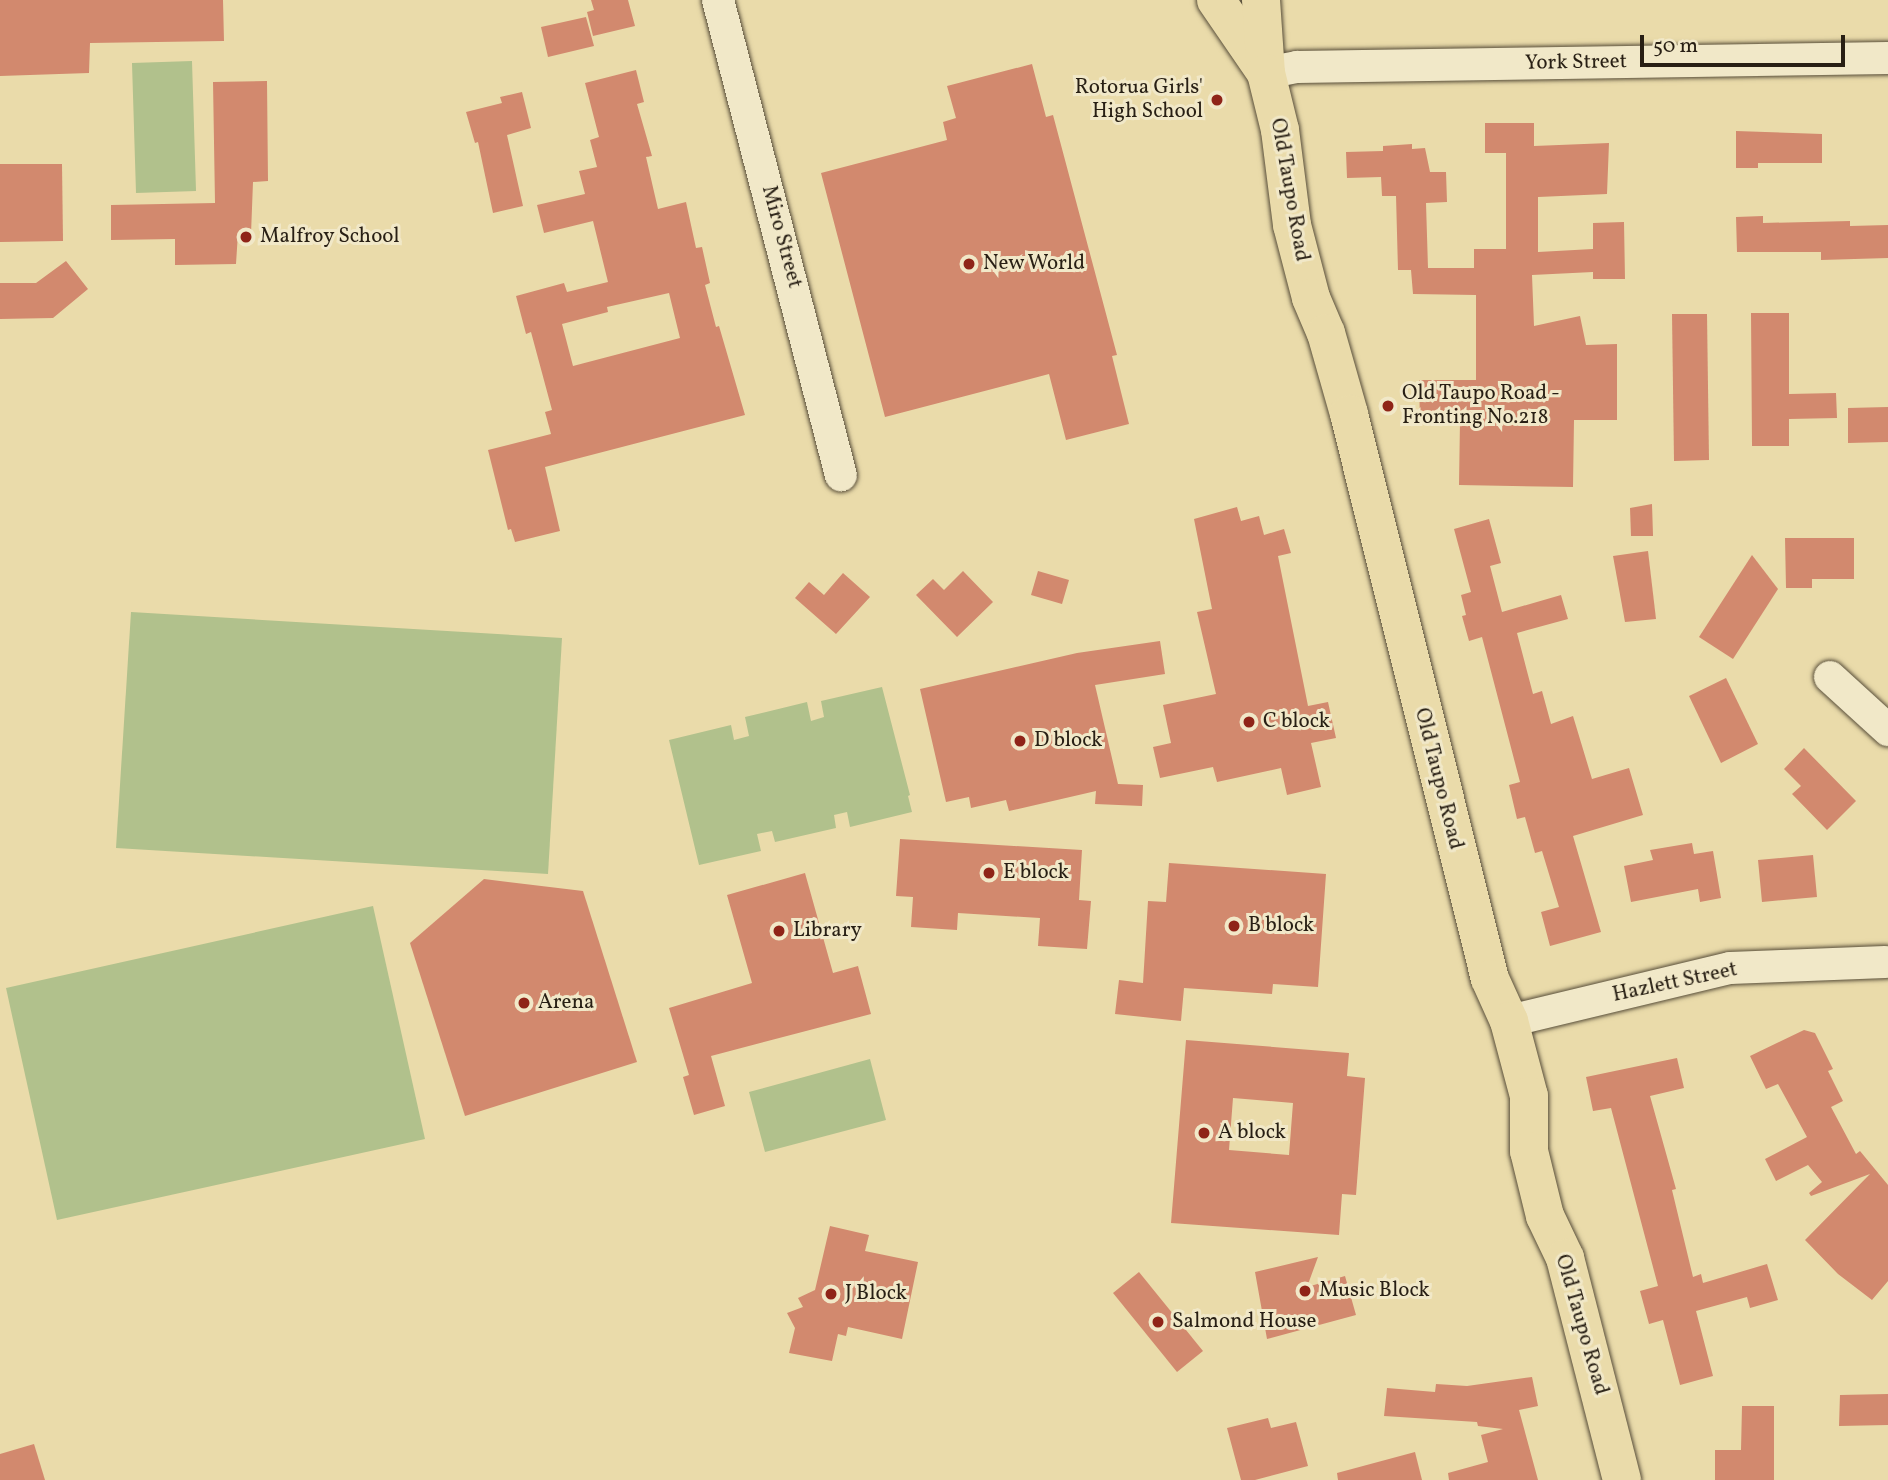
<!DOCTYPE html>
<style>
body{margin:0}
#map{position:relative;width:1888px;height:1480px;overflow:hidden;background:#eadbaa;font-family:Vollkorn,serif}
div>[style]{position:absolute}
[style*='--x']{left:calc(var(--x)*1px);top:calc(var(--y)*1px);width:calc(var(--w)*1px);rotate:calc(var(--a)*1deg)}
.green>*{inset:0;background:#b1c18c}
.building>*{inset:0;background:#d2896e}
.roads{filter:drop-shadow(0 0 2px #584e3a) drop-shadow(0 0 2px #584e3a)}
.minor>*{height:32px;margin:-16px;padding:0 16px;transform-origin:16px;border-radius:16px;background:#f1e8c8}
.highway>*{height:38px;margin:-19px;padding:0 19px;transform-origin:19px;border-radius:19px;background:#eadbaa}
.dots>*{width:19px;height:19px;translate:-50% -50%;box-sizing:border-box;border:4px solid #f1e8c8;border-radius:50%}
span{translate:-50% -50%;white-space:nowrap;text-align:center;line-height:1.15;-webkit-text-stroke:6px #f1e8c8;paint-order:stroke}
.street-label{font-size:21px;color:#281f14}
.poi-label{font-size:21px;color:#281f14}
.right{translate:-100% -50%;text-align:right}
.left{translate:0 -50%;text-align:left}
.scale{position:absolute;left:1640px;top:35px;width:205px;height:32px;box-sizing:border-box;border:4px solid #281f14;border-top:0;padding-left:9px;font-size:21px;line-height:24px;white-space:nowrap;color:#281f14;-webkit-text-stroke:5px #f1e8c8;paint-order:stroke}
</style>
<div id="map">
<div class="green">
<div style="clip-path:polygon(192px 61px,196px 191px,136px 193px,132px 63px)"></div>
<div style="clip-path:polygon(131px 612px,562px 638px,548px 874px,116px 848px)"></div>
<div style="clip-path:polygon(882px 687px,910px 795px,908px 796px,912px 812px,850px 827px,847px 812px,834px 815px,836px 828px,775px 842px,772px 831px,757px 834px,761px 851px,699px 865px,669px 740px,731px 725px,734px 740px,749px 736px,745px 717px,807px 702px,811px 721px,824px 717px,821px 701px)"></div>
<div style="clip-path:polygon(373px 906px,425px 1139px,57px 1220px,6px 988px)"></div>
<div style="clip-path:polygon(870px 1059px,886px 1120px,765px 1152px,749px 1092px)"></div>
</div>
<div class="building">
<div style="clip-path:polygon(0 0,223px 0,224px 41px,90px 43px,89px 73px,0 76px)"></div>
<div style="clip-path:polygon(591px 0,628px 0,635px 26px,593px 36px,587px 12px,594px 10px)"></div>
<div style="clip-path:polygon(586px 17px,594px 46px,548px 57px,541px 27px)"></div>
<div style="clip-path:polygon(1032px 64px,1046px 117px,1053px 115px,1117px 355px,1112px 356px,1129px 424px,1066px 440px,1049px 374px,885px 417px,821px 173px,947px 140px,943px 122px,956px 118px,947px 86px)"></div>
<div style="clip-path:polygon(evenodd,636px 70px,644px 102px,637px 104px,652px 156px,646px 157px,658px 209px,686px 202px,696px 248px,702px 247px,710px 283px,705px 285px,716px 327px,719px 326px,745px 415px,545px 467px,560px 531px,515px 542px,511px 529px,508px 530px,488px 450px,551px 434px,545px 412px,552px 410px,531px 332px,526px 334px,516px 296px,564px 283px,567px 292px,608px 282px,593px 221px,544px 233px,537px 205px,585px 194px,579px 171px,597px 167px,590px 140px,599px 137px,585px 83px,636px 70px,669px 293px,680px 338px,573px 366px,562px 324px,608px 312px,607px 307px,669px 293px)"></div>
<div style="clip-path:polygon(267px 81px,268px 181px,253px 182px,251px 234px,238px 233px,236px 264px,175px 265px,175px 239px,111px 240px,111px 205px,215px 203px,213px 82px)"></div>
<div style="clip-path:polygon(522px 92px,531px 128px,507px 135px,523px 206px,493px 213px,478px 142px,475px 143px,466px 112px,502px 103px,500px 97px)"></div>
<div style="clip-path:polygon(1485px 123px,1534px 123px,1534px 146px,1609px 143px,1607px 194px,1538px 197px,1538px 252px,1593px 249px,1593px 223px,1624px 222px,1625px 279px,1593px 279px,1593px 272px,1532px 275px,1534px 326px,1580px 316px,1586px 345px,1617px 344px,1617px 420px,1574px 420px,1573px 487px,1459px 485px,1460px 421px,1420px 422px,1419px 380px,1476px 380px,1476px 295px,1413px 294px,1411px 270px,1398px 270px,1396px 196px,1382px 196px,1381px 177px,1347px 178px,1346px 152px,1383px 151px,1383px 146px,1412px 144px,1412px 149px,1425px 148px,1430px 172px,1446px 172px,1447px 202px,1426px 203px,1428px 268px,1474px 268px,1474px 249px,1506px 249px,1506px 153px,1485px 153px)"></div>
<div style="clip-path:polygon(1736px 131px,1822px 134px,1822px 163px,1758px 163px,1758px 168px,1736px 168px)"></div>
<div style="clip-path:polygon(0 164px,62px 164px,63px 241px,0 242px)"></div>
<div style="clip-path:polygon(1763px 216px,1763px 223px,1850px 221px,1850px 226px,1888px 225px,1888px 258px,1821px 260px,1821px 252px,1737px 252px,1736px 217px)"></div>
<div style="clip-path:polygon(66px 261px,88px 289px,53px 318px,0 319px,0 283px,36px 283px)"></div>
<div style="clip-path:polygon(1751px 313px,1789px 313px,1789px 394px,1836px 393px,1837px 418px,1789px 419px,1789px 446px,1752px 446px)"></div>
<div style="clip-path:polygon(1672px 314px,1707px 314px,1709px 460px,1674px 461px)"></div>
<div style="clip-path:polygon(1888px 407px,1888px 442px,1848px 443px,1848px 408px)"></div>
<div style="clip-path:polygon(1652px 504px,1653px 536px,1631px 536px,1630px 508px)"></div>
<div style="clip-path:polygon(1237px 507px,1241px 521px,1259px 516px,1264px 535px,1284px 529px,1291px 553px,1278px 556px,1308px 706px,1328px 702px,1336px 738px,1311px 743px,1321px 787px,1287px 795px,1281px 768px,1217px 782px,1213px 767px,1160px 778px,1153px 747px,1171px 743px,1163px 705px,1216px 694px,1197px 612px,1212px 609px,1194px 519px)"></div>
<div style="clip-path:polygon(1489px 519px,1501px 563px,1490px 566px,1502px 612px,1561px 595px,1568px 619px,1517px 633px,1533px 694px,1542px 691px,1551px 724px,1573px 716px,1592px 779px,1629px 768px,1643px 815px,1573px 836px,1601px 932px,1550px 946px,1541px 912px,1559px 907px,1542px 851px,1535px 853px,1525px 817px,1517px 819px,1509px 785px,1520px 782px,1482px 637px,1469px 641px,1462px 616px,1466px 615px,1461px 595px,1471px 592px,1454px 529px)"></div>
<div style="clip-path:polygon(1785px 538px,1854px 538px,1854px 579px,1812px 579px,1812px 588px,1786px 588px)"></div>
<div style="clip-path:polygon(1648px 551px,1656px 619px,1625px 622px,1613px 556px)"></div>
<div style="clip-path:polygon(1752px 555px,1778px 589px,1733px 659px,1699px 637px)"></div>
<div style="clip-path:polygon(963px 571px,993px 602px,957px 637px,916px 595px,933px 579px,944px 590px)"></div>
<div style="clip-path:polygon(1038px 571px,1069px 580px,1062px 604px,1031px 595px)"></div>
<div style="clip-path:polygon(843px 573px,870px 597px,836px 634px,795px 598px,809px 582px,824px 595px)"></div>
<div style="clip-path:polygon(1160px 641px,1165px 674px,1095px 685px,1118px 784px,1143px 785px,1142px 806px,1095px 804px,1096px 791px,1009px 811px,1006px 800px,971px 808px,969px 797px,946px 802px,920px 689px,1077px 653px)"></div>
<div style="clip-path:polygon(1726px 678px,1758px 744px,1721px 763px,1689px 696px)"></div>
<div style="clip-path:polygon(1804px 748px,1856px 801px,1827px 830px,1792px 794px,1801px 786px,1784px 769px)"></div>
<div style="clip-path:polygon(900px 839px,1082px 850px,1079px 900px,1091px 901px,1087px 949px,1038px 946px,1040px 918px,958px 913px,957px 930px,911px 927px,913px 897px,896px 896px)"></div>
<div style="clip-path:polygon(1692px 843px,1694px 854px,1713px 851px,1721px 898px,1700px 902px,1698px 889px,1631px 902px,1624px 866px,1653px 860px,1650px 850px)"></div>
<div style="clip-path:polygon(1813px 855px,1817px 897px,1762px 902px,1758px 860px)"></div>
<div style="clip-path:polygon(1169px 863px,1326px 874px,1318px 987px,1273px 984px,1272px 994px,1184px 988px,1181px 1021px,1115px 1014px,1119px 980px,1143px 983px,1148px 901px,1166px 902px)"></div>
<div style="clip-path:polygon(805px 873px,833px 973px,858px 966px,871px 1014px,711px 1056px,725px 1106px,694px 1115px,683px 1077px,689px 1075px,669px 1008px,752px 983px,727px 895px)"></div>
<div style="clip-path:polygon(484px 879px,583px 891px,637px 1062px,465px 1116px,410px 943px)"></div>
<div style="clip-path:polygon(1804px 1030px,1815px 1033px,1833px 1069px,1828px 1071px,1843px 1101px,1831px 1107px,1856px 1154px,1860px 1151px,1888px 1185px,1888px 1281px,1872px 1300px,1838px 1274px,1805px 1240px,1870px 1174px,1811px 1196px,1809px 1193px,1822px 1182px,1808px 1165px,1776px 1181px,1765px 1159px,1807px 1137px,1778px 1084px,1766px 1089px,1750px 1056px)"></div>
<div style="clip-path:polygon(evenodd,1186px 1040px,1349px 1053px,1347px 1076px,1365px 1078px,1356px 1195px,1342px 1194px,1339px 1235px,1171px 1223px,1186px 1040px,1233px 1098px,1293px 1103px,1289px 1155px,1229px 1150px,1233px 1098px)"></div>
<div style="clip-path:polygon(1677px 1058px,1684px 1088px,1650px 1096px,1676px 1189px,1672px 1190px,1693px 1277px,1701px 1274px,1703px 1283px,1767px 1264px,1778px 1300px,1750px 1308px,1747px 1297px,1696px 1311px,1713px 1376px,1680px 1385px,1663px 1320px,1649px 1324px,1640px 1291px,1658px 1286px,1611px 1108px,1593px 1111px,1586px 1077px)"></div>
<div style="clip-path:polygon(830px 1226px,869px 1235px,865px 1251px,918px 1262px,902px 1339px,848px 1327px,846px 1336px,838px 1334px,832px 1361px,789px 1353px,795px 1328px,787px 1313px,803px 1307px,798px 1298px,815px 1290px)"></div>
<div style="clip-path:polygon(1318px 1257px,1307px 1287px,1345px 1276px,1356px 1315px,1267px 1339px,1255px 1272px)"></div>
<div style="clip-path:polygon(1139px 1272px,1203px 1351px,1177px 1372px,1113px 1293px)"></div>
<div style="clip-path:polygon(1532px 1377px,1538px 1406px,1519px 1410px,1538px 1480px,1449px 1480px,1448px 1473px,1488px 1462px,1481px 1435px,1503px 1429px,1478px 1426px,1477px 1422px,1384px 1416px,1387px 1388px,1435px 1392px,1436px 1384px,1467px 1386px)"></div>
<div style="clip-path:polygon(1888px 1394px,1888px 1425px,1839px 1426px,1840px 1395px)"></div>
<div style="clip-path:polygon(1742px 1406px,1774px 1406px,1774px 1480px,1715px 1480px,1715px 1450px,1741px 1450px)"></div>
<div style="clip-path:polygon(1268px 1418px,1271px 1428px,1296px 1422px,1308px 1466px,1255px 1480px,1241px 1480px,1227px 1428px)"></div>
<div style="clip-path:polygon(34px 1444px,45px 1480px,0 1480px,0 1454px)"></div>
<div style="clip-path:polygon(1415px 1452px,1422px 1480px,1338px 1480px,1337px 1473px)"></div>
</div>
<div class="roads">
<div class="minor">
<div style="--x:718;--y:0;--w:491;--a:75.5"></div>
<div style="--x:1266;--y:73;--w:32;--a:-11"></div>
<div style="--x:1297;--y:67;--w:591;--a:-0.87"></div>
<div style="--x:1830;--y:677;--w:79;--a:42.4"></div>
<div style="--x:1509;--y:1021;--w:227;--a:-13.5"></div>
<div style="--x:1730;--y:968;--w:155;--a:-2.2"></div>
</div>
<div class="highway">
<div style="--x:1216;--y:0;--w:88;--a:55.6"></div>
<div style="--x:1261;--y:0;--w:73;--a:86.1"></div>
<div style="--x:1266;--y:73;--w:59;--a:76.2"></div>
<div style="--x:1280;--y:130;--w:96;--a:82.8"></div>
<div style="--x:1292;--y:225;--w:75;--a:75.4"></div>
<div style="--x:1311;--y:298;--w:38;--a:67"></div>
<div style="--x:1326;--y:333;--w:84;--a:74.1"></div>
<div style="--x:1349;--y:414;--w:582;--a:75.99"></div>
<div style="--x:1490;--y:979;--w:46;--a:65.7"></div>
<div style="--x:1509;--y:1021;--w:78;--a:75.1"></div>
<div style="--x:1529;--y:1096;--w:55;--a:90"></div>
<div style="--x:1529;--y:1151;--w:67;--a:76.2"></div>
<div style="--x:1545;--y:1216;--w:47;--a:64.5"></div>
<div style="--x:1565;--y:1258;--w:229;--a:75.6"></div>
</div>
</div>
<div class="dots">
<div style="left:1217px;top:100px;background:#8f2418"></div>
<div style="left:246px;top:237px;background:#8f2418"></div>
<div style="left:969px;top:264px;background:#8f2418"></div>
<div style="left:1388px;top:406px;background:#8f2418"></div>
<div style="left:1249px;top:722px;background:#8f2418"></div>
<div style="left:1020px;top:741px;background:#8f2418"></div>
<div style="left:989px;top:873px;background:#8f2418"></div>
<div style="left:1234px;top:926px;background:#8f2418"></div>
<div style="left:779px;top:931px;background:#8f2418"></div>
<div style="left:524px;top:1003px;background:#8f2418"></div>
<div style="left:1204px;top:1133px;background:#8f2418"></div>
<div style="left:1305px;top:1291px;background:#8f2418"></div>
<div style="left:831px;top:1294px;background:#8f2418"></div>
<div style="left:1158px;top:1322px;background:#8f2418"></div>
</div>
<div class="street-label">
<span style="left:1576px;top:63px;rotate:-1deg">York Street</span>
<span style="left:1289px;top:190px;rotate:80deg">Old Taupo Road</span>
<span style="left:781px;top:237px;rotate:75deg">Miro Street</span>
<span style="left:1438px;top:779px;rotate:76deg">Old Taupo Road</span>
<span style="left:1675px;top:983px;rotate:-12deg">Hazlett Street</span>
<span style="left:1581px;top:1325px;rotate:74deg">Old Taupo Road</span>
</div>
<div class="poi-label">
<span class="right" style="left:1203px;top:100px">Rotorua Girls'<br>High School</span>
<span class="left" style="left:260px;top:237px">Malfroy School</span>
<span class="left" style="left:983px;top:264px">New World</span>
<span class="left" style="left:1402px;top:406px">Old Taupo Road -<br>Fronting No.218</span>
<span class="left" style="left:1263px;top:722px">C block</span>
<span class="left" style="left:1034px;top:741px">D block</span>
<span class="left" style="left:1003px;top:873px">E block</span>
<span class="left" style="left:1248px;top:926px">B block</span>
<span class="left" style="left:793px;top:931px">Library</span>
<span class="left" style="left:538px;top:1003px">Arena</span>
<span class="left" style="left:1218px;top:1133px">A block</span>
<span class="left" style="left:1319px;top:1291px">Music Block</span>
<span class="left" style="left:845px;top:1294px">J Block</span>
<span class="left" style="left:1172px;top:1322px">Salmond House</span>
</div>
<div class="scale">50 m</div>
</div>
